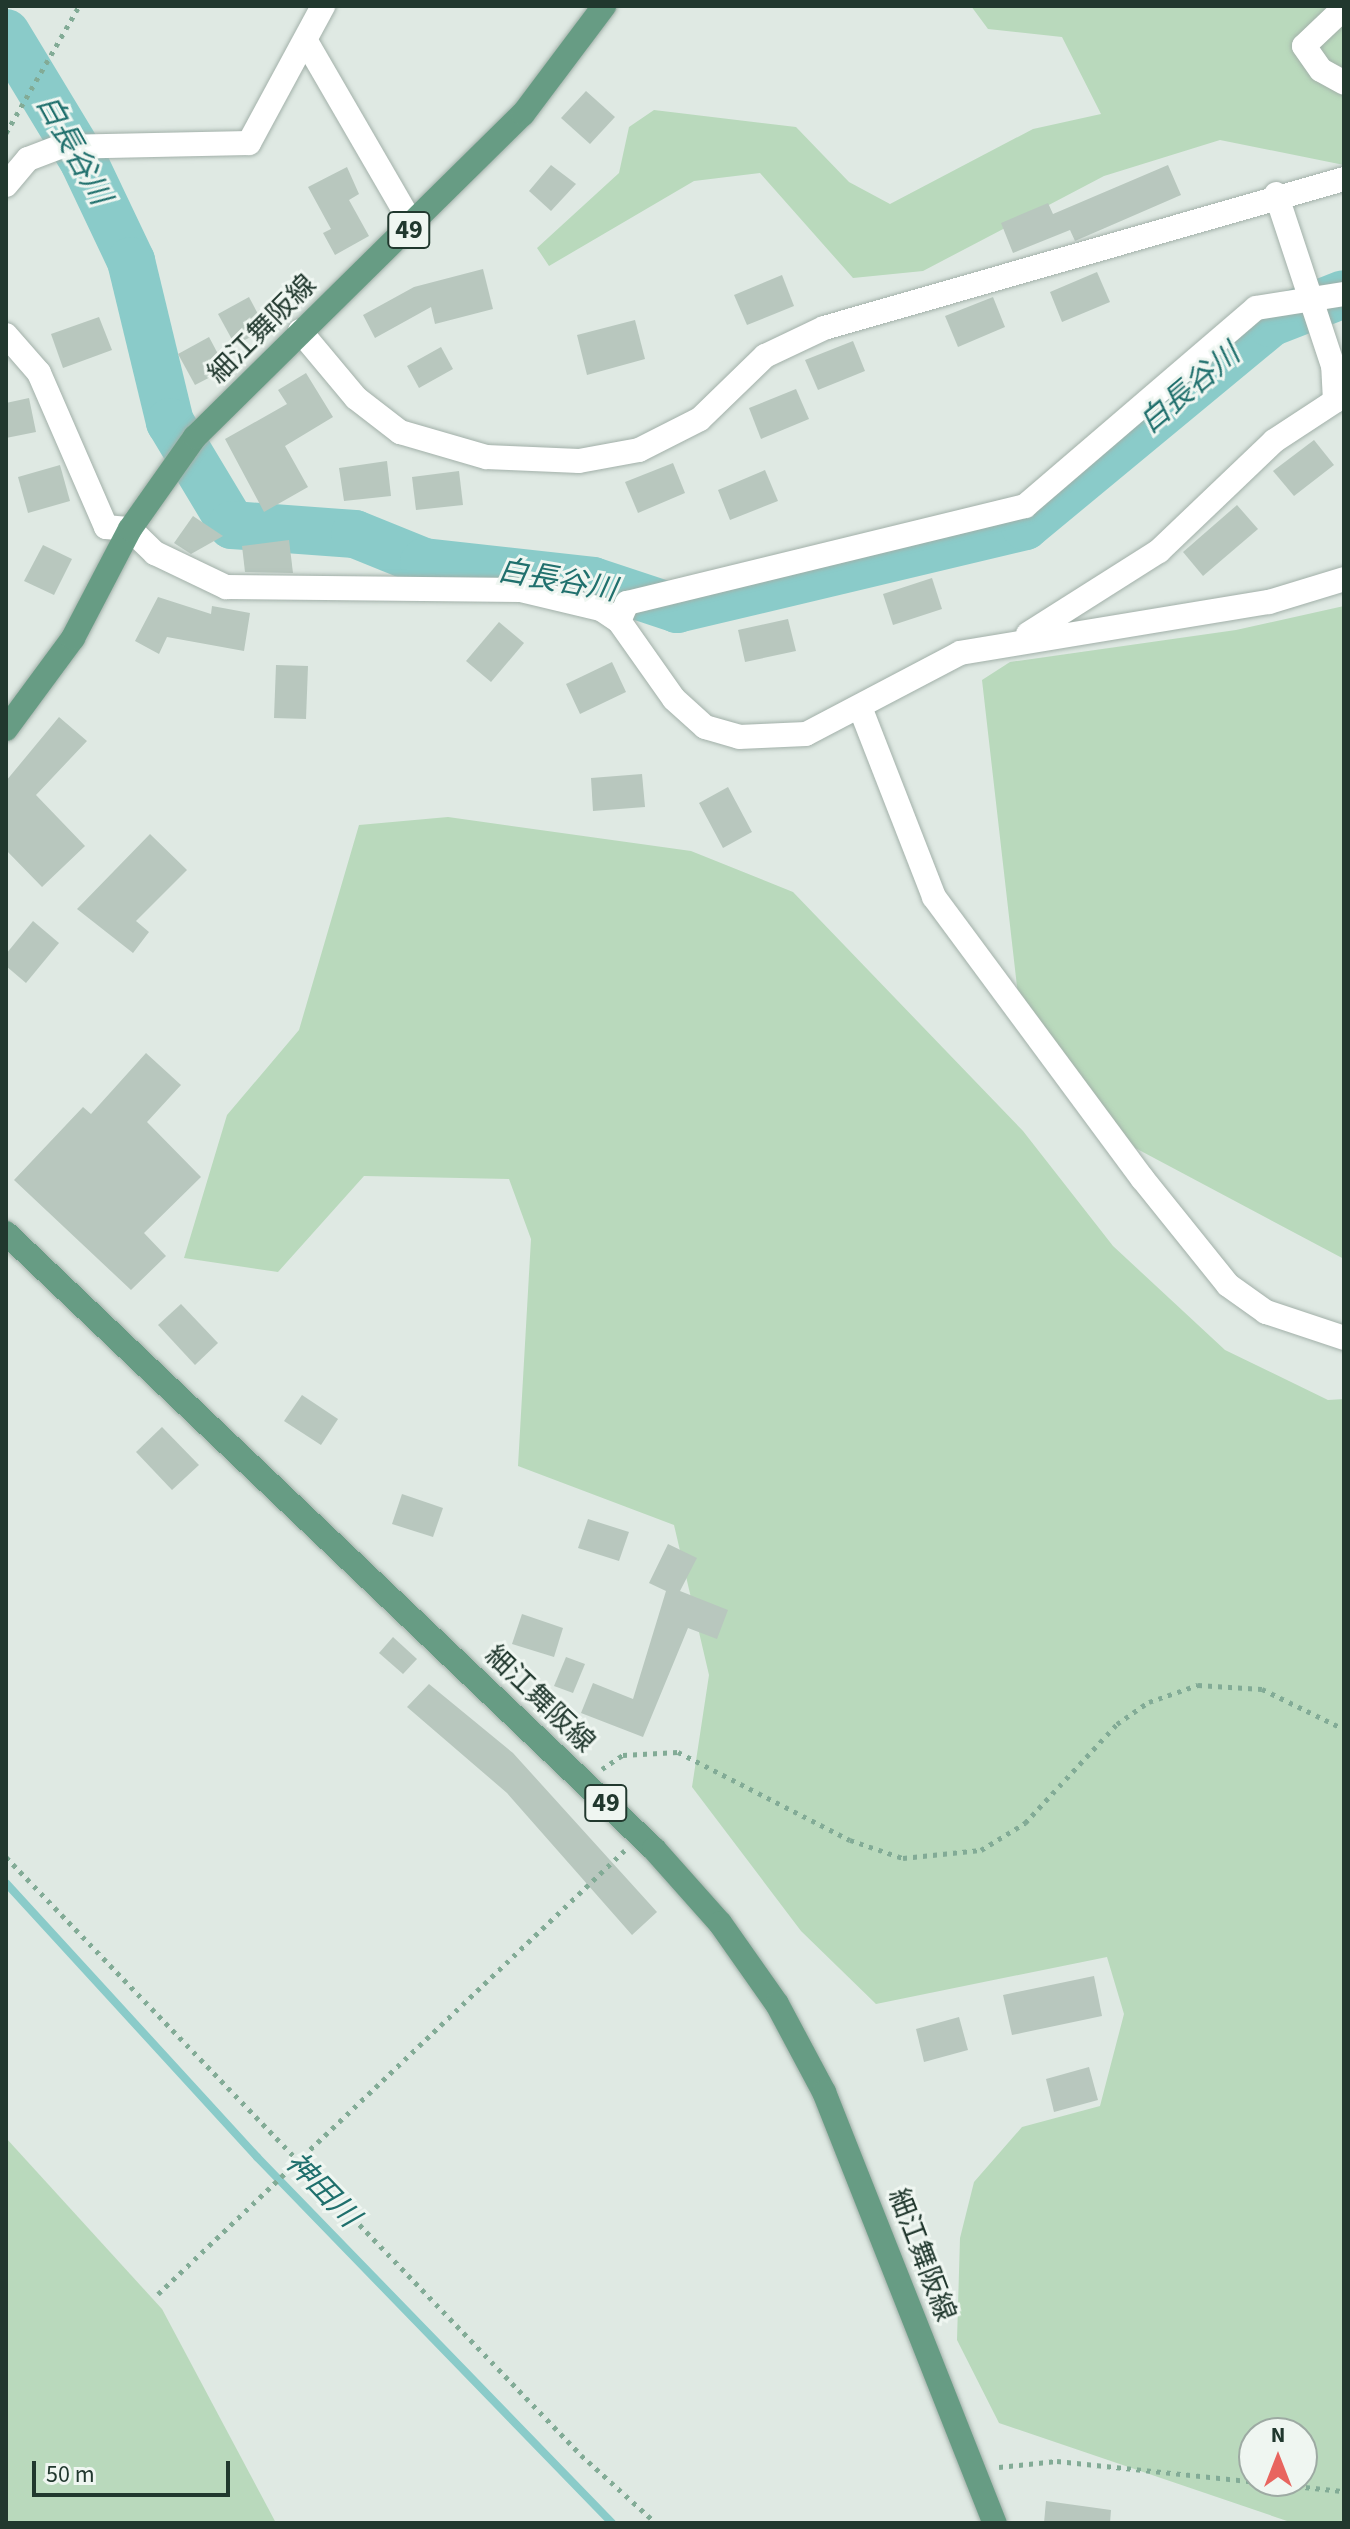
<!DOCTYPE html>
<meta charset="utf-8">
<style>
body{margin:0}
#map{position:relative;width:1350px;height:2529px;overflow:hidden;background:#dfe9e3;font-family:"Source Sans 3","Noto Sans JP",sans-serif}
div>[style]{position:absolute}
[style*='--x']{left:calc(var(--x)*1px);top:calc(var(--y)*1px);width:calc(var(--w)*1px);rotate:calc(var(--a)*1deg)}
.green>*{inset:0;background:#b9d9bc}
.stream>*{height:8px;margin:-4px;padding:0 4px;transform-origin:4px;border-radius:4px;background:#8acbc9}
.river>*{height:48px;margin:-24px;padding:0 24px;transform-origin:24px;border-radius:24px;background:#8acbc9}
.building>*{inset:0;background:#b8c7be}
.path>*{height:5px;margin-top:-2.5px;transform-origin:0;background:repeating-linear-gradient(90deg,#82ab96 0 4px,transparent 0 10px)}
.roads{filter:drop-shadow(0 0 2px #a2b0a9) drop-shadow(0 0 2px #a2b0a9)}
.minor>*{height:24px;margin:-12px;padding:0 12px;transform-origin:12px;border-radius:12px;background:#fff}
.primary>*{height:24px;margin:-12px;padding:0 12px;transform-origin:12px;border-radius:12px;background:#679c84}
span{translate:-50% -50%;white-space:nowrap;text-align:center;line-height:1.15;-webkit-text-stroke:6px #eff6f1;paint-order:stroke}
.shield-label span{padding:2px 6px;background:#eff6f1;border:2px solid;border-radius:6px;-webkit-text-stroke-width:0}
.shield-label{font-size:26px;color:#21382e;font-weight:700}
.street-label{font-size:28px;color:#21382e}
.water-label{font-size:30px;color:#20706d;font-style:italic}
.frame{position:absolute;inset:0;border:8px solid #21382e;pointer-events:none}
.north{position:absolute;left:1238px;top:2417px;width:80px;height:80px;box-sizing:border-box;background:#eff6f1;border:2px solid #9daaa3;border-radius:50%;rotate:0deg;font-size:22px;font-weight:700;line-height:32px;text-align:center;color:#21382e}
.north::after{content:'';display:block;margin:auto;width:28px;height:36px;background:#e8655f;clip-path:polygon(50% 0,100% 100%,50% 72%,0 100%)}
.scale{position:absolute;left:32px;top:2461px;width:198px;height:36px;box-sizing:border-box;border:4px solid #21382e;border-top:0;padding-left:10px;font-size:24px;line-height:28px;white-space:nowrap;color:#21382e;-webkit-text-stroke:6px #eff6f1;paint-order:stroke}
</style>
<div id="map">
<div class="green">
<div style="clip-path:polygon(971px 6px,1344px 6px,1344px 165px,1220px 140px,1104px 176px,923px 271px,853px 278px,760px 173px,694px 181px,549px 266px,537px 248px,619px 173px,629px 127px,654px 110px,796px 127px,849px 182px,890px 204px,1033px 129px,1101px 114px,1062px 37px,988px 29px)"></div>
<div style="clip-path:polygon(1344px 606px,1344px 1259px,1124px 1142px,1019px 1004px,982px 680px,1010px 662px,1236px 630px)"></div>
<div style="clip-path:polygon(evenodd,448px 817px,691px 851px,793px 892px,1023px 1131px,1113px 1246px,1225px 1350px,1328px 1400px,1344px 1399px,1344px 2523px,1293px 2523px,999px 2423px,957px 2340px,960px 2238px,974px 2182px,1022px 2127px,1100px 2106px,1124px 2014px,1107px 1957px,876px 2004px,801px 1931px,692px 1787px,709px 1675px,674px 1525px,518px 1466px,531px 1239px,509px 1179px,364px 1176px,278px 1272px,184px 1258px,227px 1115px,299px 1030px,359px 825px,448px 817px,1254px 2433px,1302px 2433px,1302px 2481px,1254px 2481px,1254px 2433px)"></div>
<div style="clip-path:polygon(6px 2138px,162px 2309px,276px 2523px,6px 2523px)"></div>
</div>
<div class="stream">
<div style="--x:6;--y:1883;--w:372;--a:47.5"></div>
<div style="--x:257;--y:2157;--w:510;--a:45.87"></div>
</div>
<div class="river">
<div style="--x:6;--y:33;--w:151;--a:58.8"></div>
<div style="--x:84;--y:162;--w:110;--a:64.6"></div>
<div style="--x:131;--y:261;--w:166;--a:76.4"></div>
<div style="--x:170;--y:422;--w:120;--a:59"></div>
<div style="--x:232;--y:525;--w:123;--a:4.2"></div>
<div style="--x:355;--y:534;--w:74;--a:22.1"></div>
<div style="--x:424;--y:562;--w:170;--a:6.4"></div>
<div style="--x:593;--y:581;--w:89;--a:18.4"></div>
<div style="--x:677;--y:609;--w:358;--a:-13.4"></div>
<div style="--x:1025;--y:526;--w:318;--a:-39.6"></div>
<div style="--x:1270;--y:323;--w:79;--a:-21.4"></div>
</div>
<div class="building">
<div style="clip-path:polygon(586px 91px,615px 117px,590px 144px,561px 118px)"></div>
<div style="clip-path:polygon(551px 165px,576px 184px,551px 211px,529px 191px)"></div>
<div style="clip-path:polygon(1168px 165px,1181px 195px,1075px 241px,1070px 230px,1013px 253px,1001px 223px,1048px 203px,1053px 214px)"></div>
<div style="clip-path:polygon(347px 167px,359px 194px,349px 200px,369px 236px,335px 255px,323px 233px,331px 229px,308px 187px)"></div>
<div style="clip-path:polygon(483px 269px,493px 309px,435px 324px,431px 307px,375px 338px,363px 315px,414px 287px)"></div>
<div style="clip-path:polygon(1097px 272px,1110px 302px,1062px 322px,1050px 292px)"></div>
<div style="clip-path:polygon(782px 275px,794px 306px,747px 325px,734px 295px)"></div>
<div style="clip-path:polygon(249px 297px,266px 329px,235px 345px,218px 314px)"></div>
<div style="clip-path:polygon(993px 297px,1005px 327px,958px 347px,945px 316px)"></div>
<div style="clip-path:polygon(99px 317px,112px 350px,63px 368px,51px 334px)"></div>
<div style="clip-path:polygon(635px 320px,645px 359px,587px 375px,577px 335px)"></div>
<div style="clip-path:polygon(209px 337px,226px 369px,195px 385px,178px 354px)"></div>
<div style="clip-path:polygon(853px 341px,865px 371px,818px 390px,805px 360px)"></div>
<div style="clip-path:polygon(441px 347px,453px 369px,419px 388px,407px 366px)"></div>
<div style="clip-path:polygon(306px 373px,333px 417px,285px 446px,308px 487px,264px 512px,225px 439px,287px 404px,278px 390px)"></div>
<div style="clip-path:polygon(796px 389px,809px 419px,761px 439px,749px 408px)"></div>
<div style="clip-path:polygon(29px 398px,36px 432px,6px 438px,6px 403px)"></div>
<div style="clip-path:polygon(1314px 440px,1334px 465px,1294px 496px,1273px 471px)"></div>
<div style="clip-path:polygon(387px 461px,391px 496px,344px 501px,339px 468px)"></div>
<div style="clip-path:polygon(673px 463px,685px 493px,638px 513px,625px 482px)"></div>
<div style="clip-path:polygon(60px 465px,70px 501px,28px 513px,18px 477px)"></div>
<div style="clip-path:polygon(765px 470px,778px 501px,730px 520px,718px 490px)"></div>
<div style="clip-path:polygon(459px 471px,463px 505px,416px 510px,412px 477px)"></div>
<div style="clip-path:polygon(1237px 505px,1258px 529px,1203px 576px,1183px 552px)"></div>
<div style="clip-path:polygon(193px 516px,223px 536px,191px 554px,174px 543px)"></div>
<div style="clip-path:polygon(289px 540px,293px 573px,245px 572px,242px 546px)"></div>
<div style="clip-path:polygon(43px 545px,72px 559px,54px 595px,24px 581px)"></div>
<div style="clip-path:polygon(932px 578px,942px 609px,893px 625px,883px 594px)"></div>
<div style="clip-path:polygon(158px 597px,211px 614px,212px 606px,250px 613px,244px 651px,167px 637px,159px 654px,135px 641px)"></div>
<div style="clip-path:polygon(788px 619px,796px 651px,745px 662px,738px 630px)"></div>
<div style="clip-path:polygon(499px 622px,524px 643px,491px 682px,466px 661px)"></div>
<div style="clip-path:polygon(612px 662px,626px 692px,580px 714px,566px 684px)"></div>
<div style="clip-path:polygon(276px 665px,308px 666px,306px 719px,274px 718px)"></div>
<div style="clip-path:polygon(59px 717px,87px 741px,36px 795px,85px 846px,42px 887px,6px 850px,6px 781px)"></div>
<div style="clip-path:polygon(642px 774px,645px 807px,593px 811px,591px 778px)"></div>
<div style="clip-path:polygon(728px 787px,752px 832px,723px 848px,699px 803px)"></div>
<div style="clip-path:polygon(150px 834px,187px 870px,136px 921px,149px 932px,133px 953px,77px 909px)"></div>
<div style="clip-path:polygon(33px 921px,59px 943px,26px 983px,6px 966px,6px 954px)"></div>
<div style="clip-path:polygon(146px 1053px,181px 1085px,147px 1122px,201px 1177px,144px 1233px,166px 1256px,131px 1290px,14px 1180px,83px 1107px,91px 1114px)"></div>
<div style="clip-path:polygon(181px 1304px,218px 1343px,195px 1365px,158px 1325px)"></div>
<div style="clip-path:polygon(302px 1395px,338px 1419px,321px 1445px,284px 1421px)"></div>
<div style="clip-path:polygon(162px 1427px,199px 1465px,172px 1490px,136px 1452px)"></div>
<div style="clip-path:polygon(402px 1494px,443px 1508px,433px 1537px,392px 1524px)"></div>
<div style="clip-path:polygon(588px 1519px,629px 1532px,619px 1561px,578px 1548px)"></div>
<div style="clip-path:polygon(668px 1544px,697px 1558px,680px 1591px,728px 1610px,717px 1639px,688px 1628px,643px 1737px,581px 1713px,593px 1683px,633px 1699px,666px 1591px,649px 1583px)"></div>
<div style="clip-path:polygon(522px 1614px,563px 1628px,554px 1657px,512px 1644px)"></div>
<div style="clip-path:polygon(393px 1637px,417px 1659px,403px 1674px,379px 1653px)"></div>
<div style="clip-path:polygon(566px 1657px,585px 1664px,573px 1693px,554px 1686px)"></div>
<div style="clip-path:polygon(429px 1684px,513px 1753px,657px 1912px,632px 1935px,507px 1793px,407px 1707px)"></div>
<div style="clip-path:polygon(1094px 1976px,1102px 2016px,1012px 2035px,1003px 1995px)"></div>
<div style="clip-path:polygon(959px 2017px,968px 2050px,924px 2062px,916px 2029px)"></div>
<div style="clip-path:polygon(1089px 2067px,1098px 2100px,1054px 2112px,1046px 2079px)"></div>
<div style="clip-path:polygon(1046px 2501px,1111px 2510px,1110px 2523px,1044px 2523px)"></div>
</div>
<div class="path">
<div style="--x:6;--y:133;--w:146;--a:-60.1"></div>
<div style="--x:602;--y:1769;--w:25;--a:-34"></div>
<div style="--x:623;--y:1755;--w:55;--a:-3.1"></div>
<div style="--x:678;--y:1752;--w:193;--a:27.1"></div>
<div style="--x:850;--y:1840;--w:56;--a:18.8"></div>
<div style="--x:903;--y:1858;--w:78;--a:-5.9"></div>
<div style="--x:981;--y:1850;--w:52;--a:-31.5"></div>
<div style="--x:1025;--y:1823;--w:135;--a:-47.1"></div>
<div style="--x:1117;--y:1724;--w:39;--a:-35"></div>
<div style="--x:1149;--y:1702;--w:52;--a:-19.1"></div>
<div style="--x:1198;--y:1685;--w:64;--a:3.6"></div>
<div style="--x:1262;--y:1689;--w:91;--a:26"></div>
<div style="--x:6;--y:1857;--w:830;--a:46.12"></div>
<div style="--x:581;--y:2455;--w:101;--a:42.2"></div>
<div style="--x:158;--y:2294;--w:644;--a:-43.55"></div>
<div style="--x:999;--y:2467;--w:58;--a:-5.9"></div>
<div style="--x:1057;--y:2461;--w:289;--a:6"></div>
</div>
<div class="roads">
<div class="minor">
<div style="--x:1344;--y:8;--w:55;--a:136.5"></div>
<div style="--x:1304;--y:46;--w:29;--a:55"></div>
<div style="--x:1321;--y:70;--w:26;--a:29"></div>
<div style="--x:307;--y:43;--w:211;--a:59.9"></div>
<div style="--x:6;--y:185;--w:34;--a:-50"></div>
<div style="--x:28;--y:159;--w:33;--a:-21"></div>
<div style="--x:59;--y:147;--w:190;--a:-1.2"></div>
<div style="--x:249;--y:143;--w:156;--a:-61.6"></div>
<div style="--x:300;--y:331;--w:87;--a:50.1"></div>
<div style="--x:356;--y:398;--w:56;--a:37.7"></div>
<div style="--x:400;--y:432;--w:90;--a:16.2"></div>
<div style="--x:486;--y:457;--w:93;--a:2.5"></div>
<div style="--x:579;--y:461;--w:61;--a:-10.4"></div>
<div style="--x:639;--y:450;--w:68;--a:-26.9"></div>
<div style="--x:700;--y:419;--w:91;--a:-44.1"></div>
<div style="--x:765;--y:356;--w:65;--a:-25.4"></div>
<div style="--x:824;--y:328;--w:541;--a:-15.99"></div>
<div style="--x:6;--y:335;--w:50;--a:49"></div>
<div style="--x:39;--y:373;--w:168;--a:66.5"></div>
<div style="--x:106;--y:527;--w:24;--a:5"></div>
<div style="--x:130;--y:529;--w:35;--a:44"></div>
<div style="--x:155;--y:553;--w:79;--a:25.6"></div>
<div style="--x:226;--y:587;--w:295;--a:0.6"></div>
<div style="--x:521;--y:590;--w:82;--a:13.4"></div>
<div style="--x:601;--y:609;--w:22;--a:34"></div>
<div style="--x:619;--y:621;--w:95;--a:54.8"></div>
<div style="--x:674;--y:699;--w:42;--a:42.1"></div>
<div style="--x:705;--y:727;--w:35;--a:16"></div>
<div style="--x:739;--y:737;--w:67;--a:-2.6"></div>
<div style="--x:806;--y:734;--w:174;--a:-27.7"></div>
<div style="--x:960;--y:653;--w:313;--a:-9.4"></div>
<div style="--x:1269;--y:602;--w:78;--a:-17"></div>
<div style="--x:619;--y:621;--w:20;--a:-66"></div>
<div style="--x:627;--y:603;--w:410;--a:-13.7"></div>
<div style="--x:1025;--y:506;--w:304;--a:-40.6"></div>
<div style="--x:1256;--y:308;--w:89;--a:-9"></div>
<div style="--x:1028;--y:634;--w:155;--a:-32.4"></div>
<div style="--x:1159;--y:551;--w:159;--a:-43.7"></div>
<div style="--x:1274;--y:441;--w:73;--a:-33.3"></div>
<div style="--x:1335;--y:401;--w:35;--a:-93"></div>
<div style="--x:1333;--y:366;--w:181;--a:-108.3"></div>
<div style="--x:860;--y:707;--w:204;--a:68.7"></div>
<div style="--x:934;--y:897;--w:350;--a:53.5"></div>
<div style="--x:1142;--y:1178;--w:137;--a:51.2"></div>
<div style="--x:1228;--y:1285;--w:47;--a:35.4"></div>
<div style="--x:1266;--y:1312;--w:82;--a:18.4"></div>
</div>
<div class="primary">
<div style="--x:6;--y:729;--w:113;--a:-53.6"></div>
<div style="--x:73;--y:638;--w:123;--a:-62.4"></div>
<div style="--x:130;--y:529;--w:113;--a:-54.8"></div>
<div style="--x:195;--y:437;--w:460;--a:-44.6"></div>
<div style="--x:523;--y:114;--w:135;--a:-53.1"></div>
<div style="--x:6;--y:1233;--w:894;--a:43.55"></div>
<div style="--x:654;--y:1849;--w:99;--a:48.3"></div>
<div style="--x:720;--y:1923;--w:99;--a:54.9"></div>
<div style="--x:777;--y:2004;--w:100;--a:61.9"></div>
<div style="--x:824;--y:2092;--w:464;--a:68.4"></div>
</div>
</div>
<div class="shield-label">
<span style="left:409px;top:230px">49</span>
<span style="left:606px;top:1803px">49</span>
</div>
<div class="street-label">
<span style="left:262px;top:329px;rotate:-45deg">細江舞阪線</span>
<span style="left:540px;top:1699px;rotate:44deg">細江舞阪線</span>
<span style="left:922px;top:2255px;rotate:69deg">細江舞阪線</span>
</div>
<div class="water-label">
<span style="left:73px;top:150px;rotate:61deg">白長谷川</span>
<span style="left:1190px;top:389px;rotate:-40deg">白長谷川</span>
<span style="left:557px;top:581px;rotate:10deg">白長谷川</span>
<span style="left:322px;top:2190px;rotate:46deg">神田川</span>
</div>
<div class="frame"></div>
<div class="north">N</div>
<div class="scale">50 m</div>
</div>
